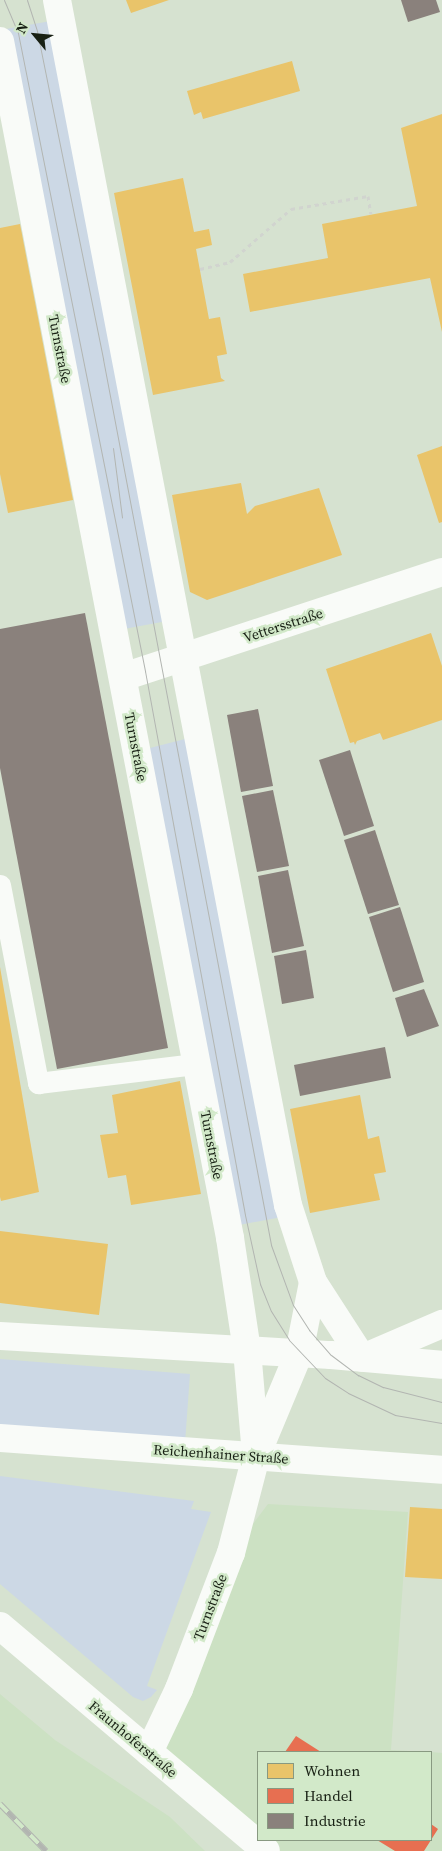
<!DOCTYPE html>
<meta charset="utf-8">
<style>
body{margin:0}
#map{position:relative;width:442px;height:1851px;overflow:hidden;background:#d6e2d0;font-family:"Source Serif 4",serif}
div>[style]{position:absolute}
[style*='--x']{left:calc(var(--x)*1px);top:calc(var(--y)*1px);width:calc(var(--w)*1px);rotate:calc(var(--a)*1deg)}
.built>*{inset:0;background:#cce1c3}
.green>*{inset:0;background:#ccd8e5}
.homes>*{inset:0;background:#e9c46a}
.shops>*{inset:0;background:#e76f51}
.industry>*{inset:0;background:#8a817c}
.path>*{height:3px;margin-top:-1.5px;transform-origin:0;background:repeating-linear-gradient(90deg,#d1d4cf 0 4px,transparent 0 8px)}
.service>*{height:21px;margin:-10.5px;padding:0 10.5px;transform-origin:10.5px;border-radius:10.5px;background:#f9fbf8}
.minor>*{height:28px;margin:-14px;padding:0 14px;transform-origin:14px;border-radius:14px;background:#f9fbf8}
.secondary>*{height:28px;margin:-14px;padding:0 14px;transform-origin:14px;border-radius:14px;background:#f9fbf8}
.tram>*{height:1px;margin:-0.5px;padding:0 0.5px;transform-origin:0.5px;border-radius:0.5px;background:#b2b5b1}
.rail>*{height:5.5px;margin-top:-2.75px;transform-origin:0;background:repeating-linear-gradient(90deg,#d2e9c9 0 11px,#b2b5b1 0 22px);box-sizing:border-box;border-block:1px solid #b2b5b1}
span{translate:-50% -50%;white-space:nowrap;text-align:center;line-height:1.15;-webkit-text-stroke:5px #d2e9c9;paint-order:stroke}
.street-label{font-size:14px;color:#182014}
.legend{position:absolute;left:257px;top:1751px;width:175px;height:90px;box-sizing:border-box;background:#d2e9c9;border:1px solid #889981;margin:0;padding:6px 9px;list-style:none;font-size:15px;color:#182014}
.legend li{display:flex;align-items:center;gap:10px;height:25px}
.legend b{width:25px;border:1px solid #889981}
.north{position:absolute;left:10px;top:10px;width:50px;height:50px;-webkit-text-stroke:4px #d2e9c9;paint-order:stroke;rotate:298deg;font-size:14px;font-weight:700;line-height:20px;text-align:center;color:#182014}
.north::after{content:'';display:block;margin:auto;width:18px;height:22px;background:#182014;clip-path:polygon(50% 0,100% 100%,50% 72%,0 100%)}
</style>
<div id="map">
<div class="built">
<div style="clip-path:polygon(268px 1504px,408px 1512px,391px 1750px,428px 1752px,258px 1752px,258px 1840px,431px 1840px,431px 1752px,442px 1753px,442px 1851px,266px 1851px,149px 1752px,231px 1553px)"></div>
<div style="clip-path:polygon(0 1694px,55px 1740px,170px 1817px,205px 1851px,0 1851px)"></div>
</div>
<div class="green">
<div style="clip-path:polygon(51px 21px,167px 621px,124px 629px,6px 29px)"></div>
<div style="clip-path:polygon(189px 738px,282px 1217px,239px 1225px,146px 749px)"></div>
<div style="clip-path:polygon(0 1359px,190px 1374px,185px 1443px,0 1429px)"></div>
<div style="clip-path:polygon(0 1476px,194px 1501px,191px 1509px,211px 1512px,147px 1686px,157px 1690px,151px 1697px,143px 1701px,133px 1697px,0 1584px)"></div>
</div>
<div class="homes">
<div style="clip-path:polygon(126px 0,169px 0,131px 13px)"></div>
<div style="clip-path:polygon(292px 61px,300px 91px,203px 119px,201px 112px,194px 115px,187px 91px)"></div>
<div style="clip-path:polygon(442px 114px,442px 332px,430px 278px,250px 312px,243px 274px,328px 258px,322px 224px,417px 206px,401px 128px)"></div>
<div style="clip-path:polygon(183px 178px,194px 232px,209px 229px,212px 245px,196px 249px,209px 319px,220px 317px,227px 354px,217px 356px,221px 378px,225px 381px,153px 395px,114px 193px)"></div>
<div style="clip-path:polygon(20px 224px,73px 500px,8px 513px,0 474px,0 228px)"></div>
<div style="clip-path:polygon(442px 446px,442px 522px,439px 523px,417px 455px)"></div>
<div style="clip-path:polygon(241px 483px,247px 514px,255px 506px,319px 488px,342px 555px,207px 600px,190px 592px,172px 495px)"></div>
<div style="clip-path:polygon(431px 633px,442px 666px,442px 720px,383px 740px,380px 733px,357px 741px,355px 745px,354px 742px,350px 743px,326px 669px)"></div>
<div style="clip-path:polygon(0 967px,39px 1192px,1px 1201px,0 1197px)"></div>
<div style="clip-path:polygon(180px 1081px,201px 1194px,131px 1205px,126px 1175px,108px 1178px,100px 1135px,118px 1133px,112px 1095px)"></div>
<div style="clip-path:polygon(360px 1095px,368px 1139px,379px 1136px,386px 1172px,374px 1174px,380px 1200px,310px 1213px,290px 1109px)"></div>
<div style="clip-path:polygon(0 1231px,108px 1244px,99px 1315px,0 1303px)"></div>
<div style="clip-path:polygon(410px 1507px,442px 1509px,442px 1579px,405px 1577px)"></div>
</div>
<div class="shops">
<div style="clip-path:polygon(296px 1736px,321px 1752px,285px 1752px)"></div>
<div style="clip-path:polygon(431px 1824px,438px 1829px,424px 1851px,395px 1851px,377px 1840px,431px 1840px)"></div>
</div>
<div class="industry">
<div style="clip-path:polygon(401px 0,436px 0,440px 12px,408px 22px)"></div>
<div style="clip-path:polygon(85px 613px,168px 1048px,57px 1069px,0 768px,0 629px)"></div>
<div style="clip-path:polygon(258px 709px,273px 786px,241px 792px,227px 715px)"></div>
<div style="clip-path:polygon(350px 750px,374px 826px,344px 836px,319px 760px)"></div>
<div style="clip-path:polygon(273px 790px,289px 866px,257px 872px,242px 796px)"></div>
<div style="clip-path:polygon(375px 830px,399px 905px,368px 914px,344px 840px)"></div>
<div style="clip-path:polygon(288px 870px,304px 946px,272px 953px,258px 876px)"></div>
<div style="clip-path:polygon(400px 907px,424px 982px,393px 992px,369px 917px)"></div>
<div style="clip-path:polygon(306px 950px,314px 998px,282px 1004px,274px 956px)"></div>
<div style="clip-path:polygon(424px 989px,439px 1026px,407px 1037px,395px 998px)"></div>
<div style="clip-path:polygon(385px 1047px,391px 1078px,300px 1096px,294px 1065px)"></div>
</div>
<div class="path">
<div style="--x:200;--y:269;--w:31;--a:-13"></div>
<div style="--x:230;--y:262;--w:81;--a:-41"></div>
<div style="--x:291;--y:209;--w:78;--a:-9.6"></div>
<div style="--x:368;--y:196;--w:18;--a:81"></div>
</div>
<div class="service">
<div style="--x:0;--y:885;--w:202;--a:79.1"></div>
<div style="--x:38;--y:1083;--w:158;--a:-6.9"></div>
</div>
<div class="minor">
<div style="--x:57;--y:0;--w:1227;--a:79.15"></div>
<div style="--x:288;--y:1205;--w:81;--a:72"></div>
<div style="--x:313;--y:1282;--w:90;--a:57.2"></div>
<div style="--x:0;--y:41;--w:1219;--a:79.12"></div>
<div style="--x:230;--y:1238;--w:113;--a:81.4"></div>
<div style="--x:247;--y:1350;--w:106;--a:85.1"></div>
<div style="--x:123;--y:677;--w:336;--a:-18.2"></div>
<div style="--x:0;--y:1336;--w:332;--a:3.3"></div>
<div style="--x:331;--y:1355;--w:111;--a:5.1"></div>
<div style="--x:365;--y:1357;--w:84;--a:-23.2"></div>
<div style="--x:0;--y:1438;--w:443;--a:4.1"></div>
<div style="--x:149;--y:1752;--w:70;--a:-64.5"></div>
<div style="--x:179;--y:1689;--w:146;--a:-69.1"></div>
<div style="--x:231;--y:1553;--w:100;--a:-75.5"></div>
<div style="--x:256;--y:1456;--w:112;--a:-67.3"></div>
<div style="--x:299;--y:1353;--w:72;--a:-78.8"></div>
</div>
<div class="secondary">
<div style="--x:0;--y:1626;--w:348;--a:40.2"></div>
</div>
<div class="tram">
<div style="--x:4;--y:0;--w:36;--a:67"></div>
<div style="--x:18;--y:33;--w:651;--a:78.74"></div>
<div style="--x:145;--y:671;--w:553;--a:79.58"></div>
<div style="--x:245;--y:1215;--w:71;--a:77.7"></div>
<div style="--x:260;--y:1284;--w:29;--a:68"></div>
<div style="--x:271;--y:1311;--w:34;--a:58"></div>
<div style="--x:289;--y:1340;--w:52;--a:46.5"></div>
<div style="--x:325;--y:1378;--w:27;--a:33"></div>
<div style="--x:348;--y:1393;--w:52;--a:25.1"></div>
<div style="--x:395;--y:1415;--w:48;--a:9.7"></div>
<div style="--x:27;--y:0;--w:33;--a:72"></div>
<div style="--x:37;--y:31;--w:335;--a:78.6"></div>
<div style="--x:103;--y:359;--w:902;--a:79.26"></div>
<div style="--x:271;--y:1245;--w:64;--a:69.9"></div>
<div style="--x:293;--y:1305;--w:30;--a:57"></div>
<div style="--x:309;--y:1330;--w:33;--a:49"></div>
<div style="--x:331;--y:1355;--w:34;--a:37"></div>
<div style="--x:358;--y:1375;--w:28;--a:26"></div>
<div style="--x:383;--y:1387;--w:61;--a:14.3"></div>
<div style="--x:113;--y:448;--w:70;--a:82.6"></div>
</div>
<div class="rail">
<div style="--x:0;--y:1804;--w:66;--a:45.6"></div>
</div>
<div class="street-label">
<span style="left:60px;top:349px;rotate:79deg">Turnstraße</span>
<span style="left:283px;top:625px;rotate:-18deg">Vettersstraße</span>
<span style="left:136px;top:747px;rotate:79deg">Turnstraße</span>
<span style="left:212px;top:1145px;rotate:79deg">Turnstraße</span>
<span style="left:221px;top:1454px;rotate:4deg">Reichenhainer Straße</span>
<span style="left:210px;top:1607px;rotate:-69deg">Turnstraße</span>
<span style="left:133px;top:1739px;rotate:40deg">Fraunhoferstraße</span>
</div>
<ul class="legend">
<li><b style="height:14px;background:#e9c46a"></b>Wohnen</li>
<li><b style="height:14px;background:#e76f51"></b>Handel</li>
<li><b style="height:14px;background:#8a817c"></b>Industrie</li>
</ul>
<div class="north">N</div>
</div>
